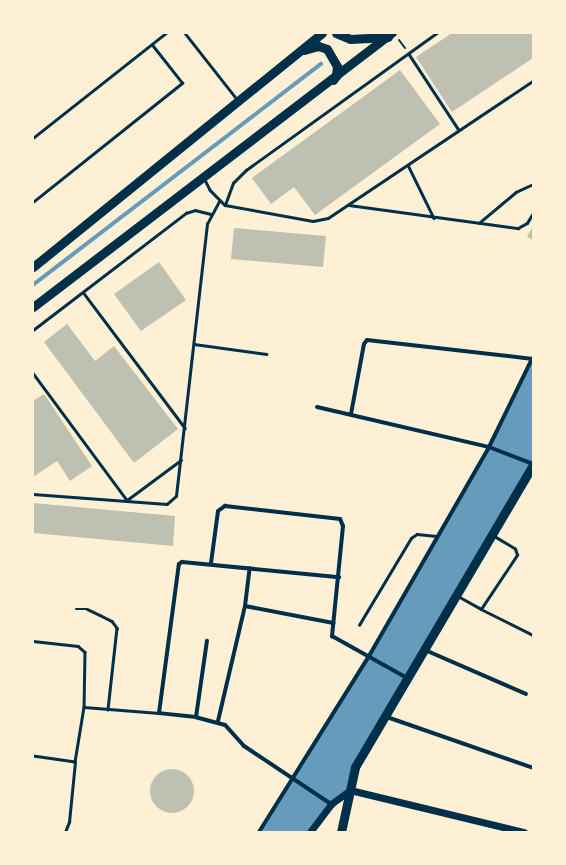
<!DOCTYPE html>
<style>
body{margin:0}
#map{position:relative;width:566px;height:865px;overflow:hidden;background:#fdf0d5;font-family:Merriweather,serif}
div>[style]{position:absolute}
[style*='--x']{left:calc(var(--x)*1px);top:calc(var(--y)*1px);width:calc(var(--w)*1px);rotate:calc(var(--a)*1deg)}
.water>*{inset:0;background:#669bbc}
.stream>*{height:3.5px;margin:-1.75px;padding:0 1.75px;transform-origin:1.75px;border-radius:1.75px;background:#669bbc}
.building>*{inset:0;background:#bec0b2}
.round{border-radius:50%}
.path>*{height:2px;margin:-1px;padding:0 1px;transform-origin:1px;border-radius:1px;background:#003049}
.service>*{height:2.5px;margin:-1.25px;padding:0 1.25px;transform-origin:1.25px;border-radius:1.25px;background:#003049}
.minor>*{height:4px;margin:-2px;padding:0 2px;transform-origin:2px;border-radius:2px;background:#003049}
.tertiary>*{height:7px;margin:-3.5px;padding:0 3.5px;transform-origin:3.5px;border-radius:3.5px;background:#003049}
.primary>*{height:9px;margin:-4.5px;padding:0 4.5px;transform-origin:4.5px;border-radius:4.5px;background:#003049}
span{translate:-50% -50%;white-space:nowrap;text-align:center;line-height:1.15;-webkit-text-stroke:4px #fdf0d5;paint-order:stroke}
.frame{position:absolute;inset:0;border:34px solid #fdf0d5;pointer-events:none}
</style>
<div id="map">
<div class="water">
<div style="clip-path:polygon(533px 359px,533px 465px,355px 767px,350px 790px,337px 799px,310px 832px,259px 832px,369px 656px,489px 447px)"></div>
</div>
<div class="stream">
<div style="--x:33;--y:285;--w:363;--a:-37.5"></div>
</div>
<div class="building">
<div style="clip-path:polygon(452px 33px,533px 33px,533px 58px,452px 112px,416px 57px)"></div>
<div style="clip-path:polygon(400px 70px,440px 124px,315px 215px,294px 187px,271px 204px,252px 178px)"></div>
<div style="clip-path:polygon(533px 226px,533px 240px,527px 237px)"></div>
<div style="clip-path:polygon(234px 228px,326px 236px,323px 267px,231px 259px)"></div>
<div style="clip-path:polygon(159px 262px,186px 300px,141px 331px,114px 294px)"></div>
<div style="clip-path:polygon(67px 324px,95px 361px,114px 346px,178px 429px,134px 463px,44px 342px)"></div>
<div style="clip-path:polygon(44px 394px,92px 466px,70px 481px,57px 461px,33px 477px,33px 401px)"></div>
<div style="clip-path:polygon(33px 503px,175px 516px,173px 546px,33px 533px)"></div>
<div class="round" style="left:150px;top:769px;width:44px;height:44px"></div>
</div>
<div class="path">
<div style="--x:399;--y:40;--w:10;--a:53"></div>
</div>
<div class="service">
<div style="--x:185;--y:33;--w:84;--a:51.8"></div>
<div style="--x:409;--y:54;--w:91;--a:56.7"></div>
<div style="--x:33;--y:138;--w:169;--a:-38.3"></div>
<div style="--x:408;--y:165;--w:59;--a:63.9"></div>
<div style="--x:204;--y:178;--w:13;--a:63"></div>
<div style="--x:210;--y:190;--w:21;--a:45"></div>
<div style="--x:225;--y:205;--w:89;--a:10.3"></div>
<div style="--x:313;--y:221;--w:15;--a:-11"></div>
<div style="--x:328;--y:218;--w:247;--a:-33.8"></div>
<div style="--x:33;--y:202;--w:191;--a:-38.6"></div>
<div style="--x:182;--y:83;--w:48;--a:-128.3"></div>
<div style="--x:225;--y:205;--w:23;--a:-70"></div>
<div style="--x:233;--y:183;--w:18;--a:-45"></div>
<div style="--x:246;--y:170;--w:235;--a:-35.7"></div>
<div style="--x:349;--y:205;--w:171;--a:7.8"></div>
<div style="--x:518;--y:228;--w:10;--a:-29"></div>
<div style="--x:527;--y:223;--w:12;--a:-59"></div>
<div style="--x:479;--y:223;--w:48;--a:-40"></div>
<div style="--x:516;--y:192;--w:19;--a:-25"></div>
<div style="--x:83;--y:292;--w:170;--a:53.1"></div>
<div style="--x:33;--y:330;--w:193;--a:-37.4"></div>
<div style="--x:186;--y:213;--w:9;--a:-18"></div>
<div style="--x:195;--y:210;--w:16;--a:14"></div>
<div style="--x:194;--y:344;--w:73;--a:7.9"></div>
<div style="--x:33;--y:373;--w:158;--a:53.5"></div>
<div style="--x:33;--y:494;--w:134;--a:4.3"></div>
<div style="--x:167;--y:504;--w:12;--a:-42"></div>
<div style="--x:176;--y:496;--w:274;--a:-83.5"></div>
<div style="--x:207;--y:224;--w:26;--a:-62"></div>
<div style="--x:127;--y:500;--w:67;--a:-36.5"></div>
<div style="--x:458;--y:596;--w:26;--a:29"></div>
<div style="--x:481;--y:609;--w:65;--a:-56.3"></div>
<div style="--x:517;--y:555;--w:6;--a:-108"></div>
<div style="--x:515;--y:549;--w:26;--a:-149"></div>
<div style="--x:76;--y:609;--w:11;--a:0"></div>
<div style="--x:87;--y:609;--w:14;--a:25"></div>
<div style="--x:100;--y:615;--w:13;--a:27"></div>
<div style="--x:112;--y:621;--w:9;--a:54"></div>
<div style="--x:117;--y:628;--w:82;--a:96.3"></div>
<div style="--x:481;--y:609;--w:58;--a:26.6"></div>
<div style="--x:359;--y:625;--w:101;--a:-59.1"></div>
<div style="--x:411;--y:538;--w:7;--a:-34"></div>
<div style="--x:417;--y:534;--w:19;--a:6"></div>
<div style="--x:33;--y:641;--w:45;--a:6.3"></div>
<div style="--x:78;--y:646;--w:9;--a:41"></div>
<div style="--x:85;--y:652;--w:55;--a:91"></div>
<div style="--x:84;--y:707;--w:56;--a:99.3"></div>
<div style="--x:75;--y:762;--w:42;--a:-171.9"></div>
<div style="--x:84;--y:707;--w:75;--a:4.6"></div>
<div style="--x:65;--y:832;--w:11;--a:-68"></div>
<div style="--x:69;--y:822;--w:60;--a:-84.3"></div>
</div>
<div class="minor">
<div style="--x:317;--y:407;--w:177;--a:13.1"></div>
<div style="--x:489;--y:447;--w:47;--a:21.1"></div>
<div style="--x:351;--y:414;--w:71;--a:-79.5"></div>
<div style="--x:364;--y:344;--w:5;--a:-53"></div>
<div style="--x:367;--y:340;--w:167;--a:6.5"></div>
<div style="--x:211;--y:563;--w:52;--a:-82.3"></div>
<div style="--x:218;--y:511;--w:9;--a:-36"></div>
<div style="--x:225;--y:506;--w:116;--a:6.4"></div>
<div style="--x:340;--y:519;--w:8;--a:67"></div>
<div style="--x:343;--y:526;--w:111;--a:95.7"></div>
<div style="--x:332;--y:636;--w:86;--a:29.2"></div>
<div style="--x:245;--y:606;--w:90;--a:10.9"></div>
<div style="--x:425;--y:650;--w:110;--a:23.5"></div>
<div style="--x:384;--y:716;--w:158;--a:19.2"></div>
<div style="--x:196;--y:717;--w:77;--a:-81.8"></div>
<div style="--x:218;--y:721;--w:118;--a:-76.8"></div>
<div style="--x:245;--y:606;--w:38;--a:-83"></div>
<div style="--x:331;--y:804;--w:105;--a:-146.3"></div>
<div style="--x:244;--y:746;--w:28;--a:-132"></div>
<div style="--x:225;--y:725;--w:30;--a:-165"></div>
<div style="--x:196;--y:717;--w:37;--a:-174"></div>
<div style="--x:159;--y:713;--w:150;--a:-82.4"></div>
<div style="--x:179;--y:564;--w:4;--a:-34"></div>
<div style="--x:182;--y:562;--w:158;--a:5.5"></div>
<div style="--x:259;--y:832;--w:208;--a:-58"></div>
<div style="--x:369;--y:656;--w:241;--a:-60.1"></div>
<div style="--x:489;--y:447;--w:98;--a:-64"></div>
</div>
<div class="tertiary">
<div style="--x:310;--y:832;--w:35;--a:-53"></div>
<div style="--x:331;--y:804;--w:24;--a:-36"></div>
<div style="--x:350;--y:790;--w:179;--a:13.6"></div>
</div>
<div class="primary">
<div style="--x:336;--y:33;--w:15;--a:23"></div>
<div style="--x:350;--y:39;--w:38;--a:-3"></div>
<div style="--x:304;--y:50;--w:15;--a:-16"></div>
<div style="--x:318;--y:46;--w:9;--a:18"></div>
<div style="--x:327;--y:49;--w:20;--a:60"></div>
<div style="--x:337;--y:66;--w:10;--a:96"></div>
<div style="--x:336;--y:76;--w:5;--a:127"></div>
<div style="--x:33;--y:267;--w:372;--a:-39"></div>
<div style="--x:33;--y:307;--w:452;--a:-37.4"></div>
<div style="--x:341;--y:832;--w:66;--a:-77.8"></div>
<div style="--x:355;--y:767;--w:351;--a:-59.5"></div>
</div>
<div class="frame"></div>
</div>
